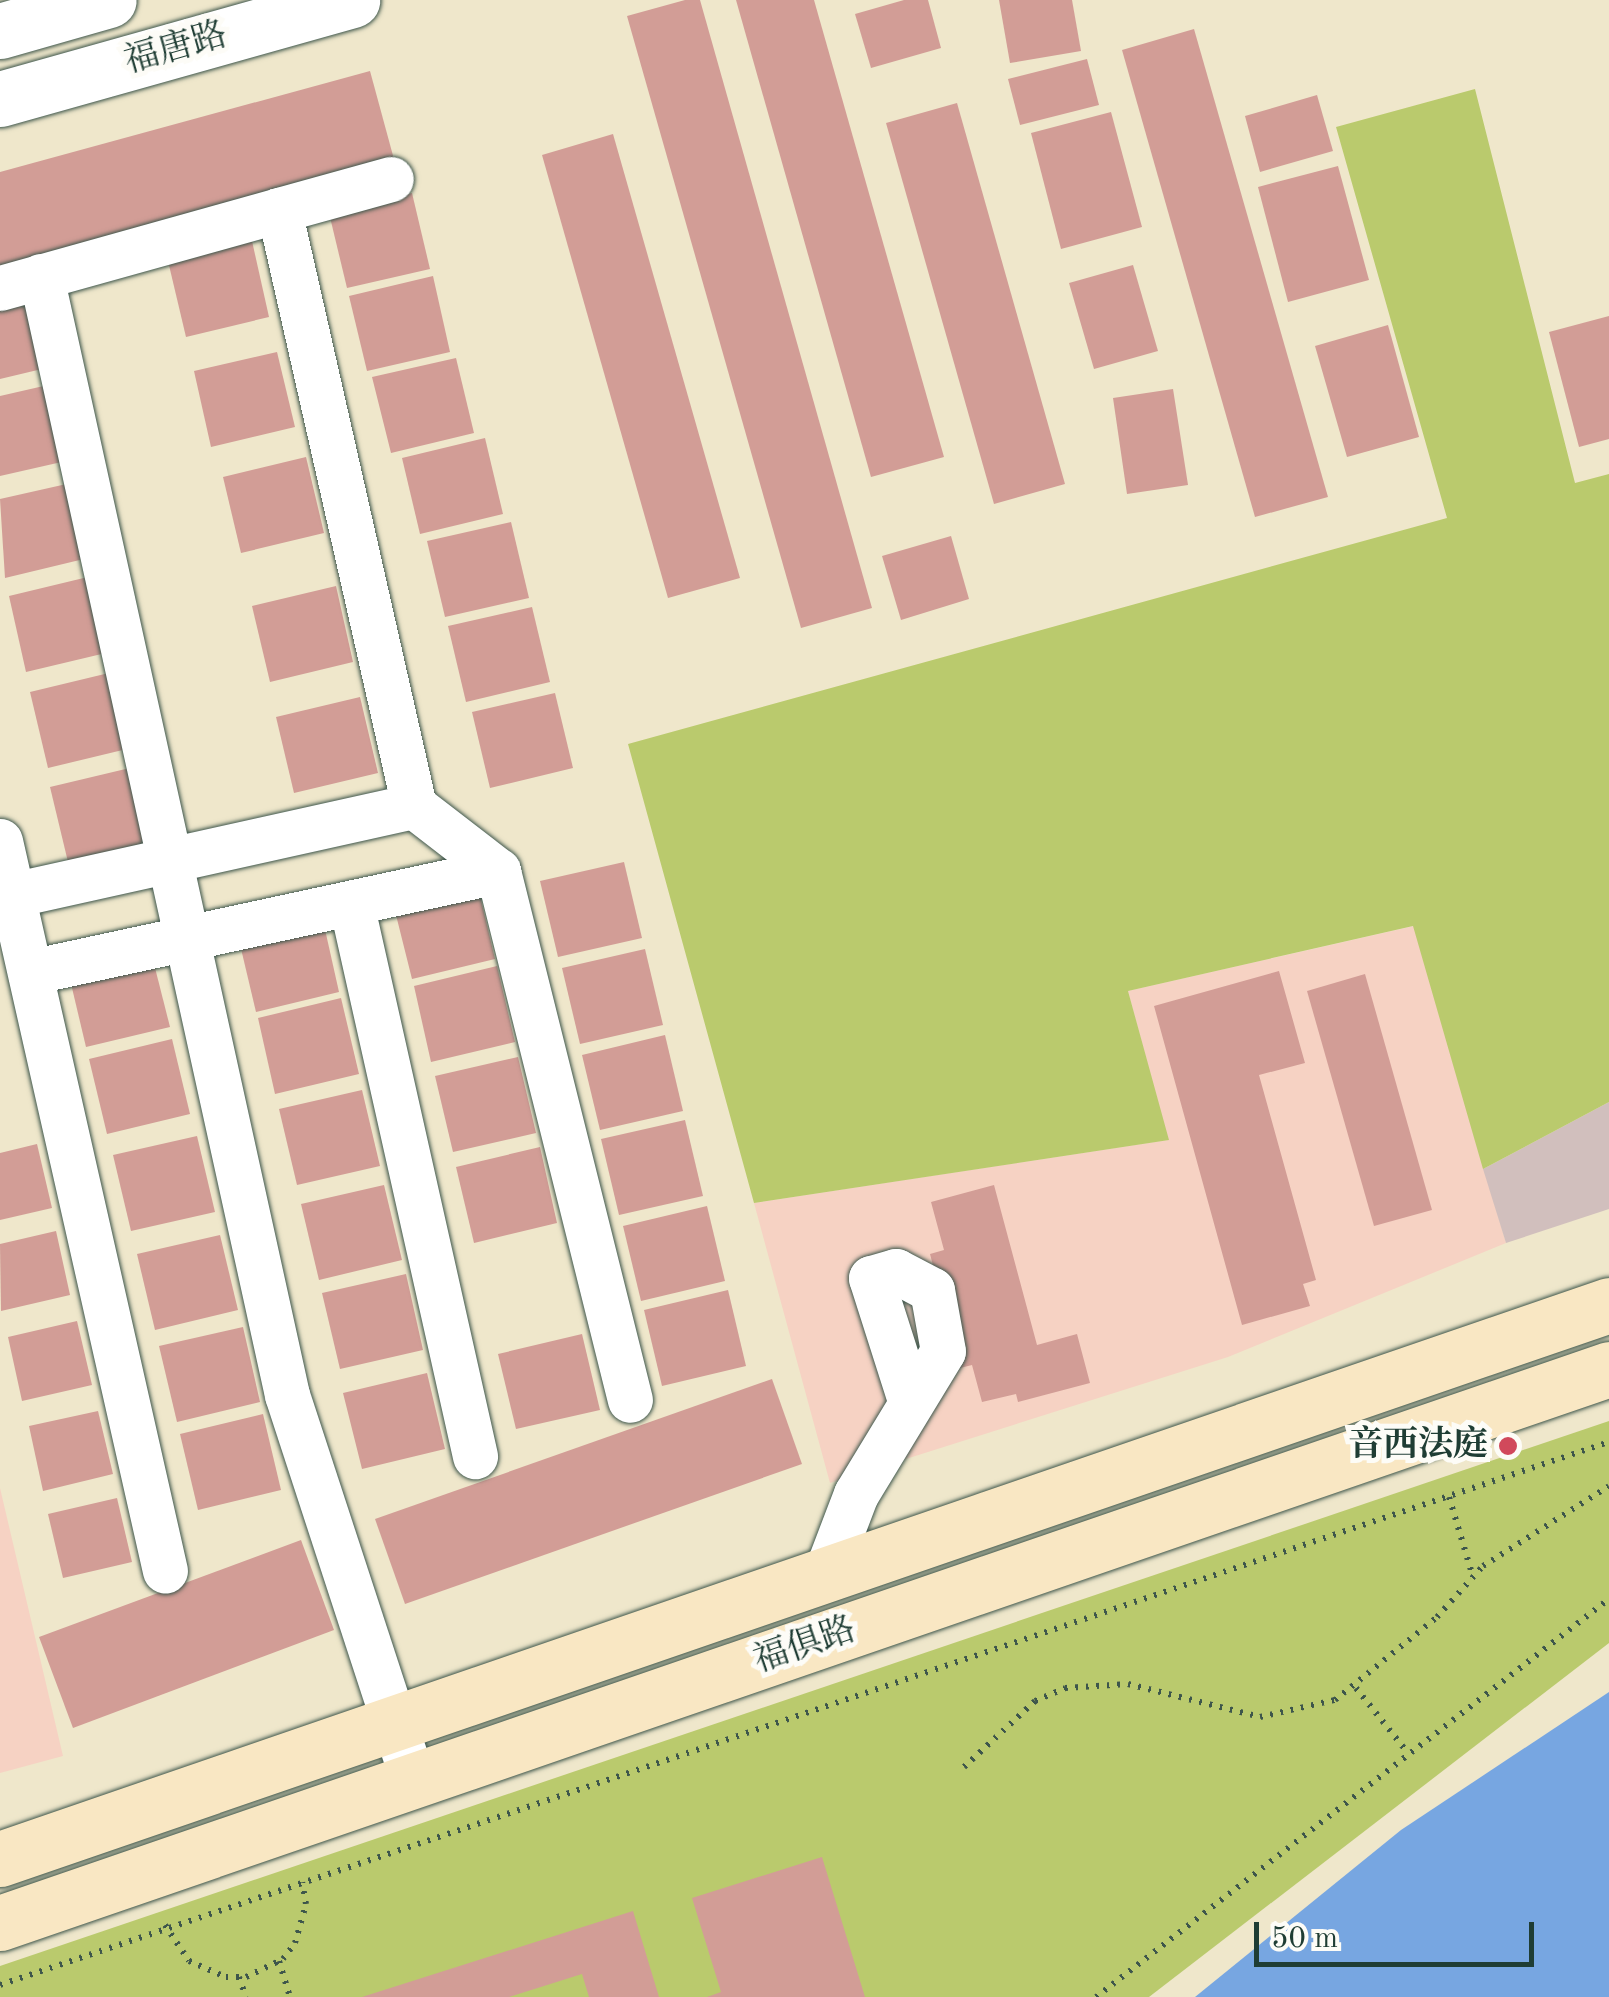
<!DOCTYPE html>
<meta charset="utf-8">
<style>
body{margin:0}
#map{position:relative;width:1609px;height:1997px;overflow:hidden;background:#efe7cb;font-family:"Old Standard TT","Noto Serif SC",serif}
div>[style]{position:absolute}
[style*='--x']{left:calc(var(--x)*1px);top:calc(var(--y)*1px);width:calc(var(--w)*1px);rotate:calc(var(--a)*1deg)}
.built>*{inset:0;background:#f6d2c3}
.industrial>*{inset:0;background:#d1bfbd}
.green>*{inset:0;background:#baca6d}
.water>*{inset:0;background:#77a6e1}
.building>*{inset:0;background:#d29d96}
.path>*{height:6px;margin-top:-3px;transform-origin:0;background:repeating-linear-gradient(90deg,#3e564b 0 2.5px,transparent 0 10.5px)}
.roads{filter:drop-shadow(0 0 2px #3e564b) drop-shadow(0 0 2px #3e564b)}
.minor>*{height:45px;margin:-22.5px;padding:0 22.5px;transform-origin:22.5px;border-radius:22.5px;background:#fff}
.tertiary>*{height:55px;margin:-27.5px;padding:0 27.5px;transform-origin:27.5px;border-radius:27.5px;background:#fff}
.secondary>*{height:55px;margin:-27.5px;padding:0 27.5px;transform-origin:27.5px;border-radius:27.5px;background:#f9e7c3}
.dots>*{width:28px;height:28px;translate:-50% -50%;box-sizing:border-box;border:5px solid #fdfcf7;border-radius:50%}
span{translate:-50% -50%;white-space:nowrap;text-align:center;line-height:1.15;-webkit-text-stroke:10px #fdfcf7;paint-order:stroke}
.street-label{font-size:35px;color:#1f3d34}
.poi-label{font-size:35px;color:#1f3d34;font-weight:700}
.right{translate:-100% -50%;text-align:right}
.scale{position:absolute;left:1254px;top:1922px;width:280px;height:45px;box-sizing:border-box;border:5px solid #1f3d34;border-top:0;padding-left:12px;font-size:30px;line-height:35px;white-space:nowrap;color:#1f3d34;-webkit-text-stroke:8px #fdfcf7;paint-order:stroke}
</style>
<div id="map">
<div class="built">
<div style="clip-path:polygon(1414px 926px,1506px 1243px,1228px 1357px,830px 1483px,754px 1203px,1168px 1140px,1128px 991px)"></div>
<div style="clip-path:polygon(0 1488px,63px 1756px,0 1773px)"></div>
</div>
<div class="industrial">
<div style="clip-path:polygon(1609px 1102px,1609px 1209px,1506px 1243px,1483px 1169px)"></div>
</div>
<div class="green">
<div style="clip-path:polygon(1475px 89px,1575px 483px,1609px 474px,1609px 1102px,1483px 1169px,1413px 926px,1128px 991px,1169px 1140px,754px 1203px,628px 744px,1447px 518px,1336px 127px)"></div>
<div style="clip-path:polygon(1609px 1421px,1609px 1643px,1149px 1997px,0 1997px,0 1966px)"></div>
</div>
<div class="water">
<div style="clip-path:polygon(1609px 1692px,1609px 1997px,1195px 1997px,1401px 1830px)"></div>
</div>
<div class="building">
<div style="clip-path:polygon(685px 0,700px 0,872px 608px,801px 628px,627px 16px)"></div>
<div style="clip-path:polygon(736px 0,814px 0,944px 457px,871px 477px)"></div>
<div style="clip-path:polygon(904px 0,928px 0,941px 48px,871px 68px,855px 14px)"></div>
<div style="clip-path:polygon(999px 0,1072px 0,1081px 51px,1010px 63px)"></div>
<div style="clip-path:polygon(1194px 29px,1328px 497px,1255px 517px,1122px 50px)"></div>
<div style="clip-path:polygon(1087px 59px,1099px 105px,1020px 125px,1008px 79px)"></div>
<div style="clip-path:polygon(370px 71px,395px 163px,0 271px,0 172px)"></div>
<div style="clip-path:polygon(1317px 95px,1333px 151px,1260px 172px,1245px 116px)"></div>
<div style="clip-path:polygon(957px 103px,1065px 484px,994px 504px,886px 123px)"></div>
<div style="clip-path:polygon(1111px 112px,1142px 227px,1061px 249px,1031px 133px)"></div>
<div style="clip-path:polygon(613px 134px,740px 578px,668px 598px,542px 155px)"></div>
<div style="clip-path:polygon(1338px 166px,1369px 280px,1288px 302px,1258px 187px)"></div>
<div style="clip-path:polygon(412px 193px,430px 269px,347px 288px,329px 213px)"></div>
<div style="clip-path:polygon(252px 241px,269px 317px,186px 337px,168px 261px)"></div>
<div style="clip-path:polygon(1133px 265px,1158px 351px,1094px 369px,1069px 283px)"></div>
<div style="clip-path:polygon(433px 276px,450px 352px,367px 371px,349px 296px)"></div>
<div style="clip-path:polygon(28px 292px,46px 368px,0 379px,0 299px)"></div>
<div style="clip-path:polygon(1609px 316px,1609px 439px,1579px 447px,1549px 332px)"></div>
<div style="clip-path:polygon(1388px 325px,1419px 437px,1347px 457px,1315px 346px)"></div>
<div style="clip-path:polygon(277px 352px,295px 427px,211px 447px,194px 371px)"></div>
<div style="clip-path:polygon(456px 358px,474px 433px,391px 453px,372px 377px)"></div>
<div style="clip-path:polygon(48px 385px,66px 461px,0 476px,0 396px)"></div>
<div style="clip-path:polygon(1173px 389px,1188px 485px,1127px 494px,1113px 398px)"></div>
<div style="clip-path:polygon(485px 438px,503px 514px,420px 534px,402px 458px)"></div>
<div style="clip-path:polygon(306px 457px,324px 533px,241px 553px,223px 477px)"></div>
<div style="clip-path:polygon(71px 483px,88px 558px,5px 578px,0 499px)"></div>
<div style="clip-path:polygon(511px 522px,529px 598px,445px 617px,427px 541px)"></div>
<div style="clip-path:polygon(951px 536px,969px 599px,901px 620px,882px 556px)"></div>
<div style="clip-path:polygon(92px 576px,110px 652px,26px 672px,9px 596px)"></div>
<div style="clip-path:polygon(336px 586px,353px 662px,270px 682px,252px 606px)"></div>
<div style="clip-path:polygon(532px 607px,550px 682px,466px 702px,448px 626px)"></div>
<div style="clip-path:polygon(113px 672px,131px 748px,48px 768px,30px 692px)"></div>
<div style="clip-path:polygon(555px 693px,573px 768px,490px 788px,472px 712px)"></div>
<div style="clip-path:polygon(360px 697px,378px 773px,294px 793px,276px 717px)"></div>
<div style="clip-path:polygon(134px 767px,152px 842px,68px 862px,50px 787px)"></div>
<div style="clip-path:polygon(624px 862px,642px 938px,558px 957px,540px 881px)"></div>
<div style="clip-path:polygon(477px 883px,495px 959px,412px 979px,393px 903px)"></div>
<div style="clip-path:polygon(322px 916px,339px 992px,256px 1012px,238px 936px)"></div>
<div style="clip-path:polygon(645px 949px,663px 1025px,580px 1044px,562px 968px)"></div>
<div style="clip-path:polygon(151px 952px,170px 1027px,86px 1047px,68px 971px)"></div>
<div style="clip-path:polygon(497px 966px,515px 1042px,431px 1062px,414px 986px)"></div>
<div style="clip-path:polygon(1279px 971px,1305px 1063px,1259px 1075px,1316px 1280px,1303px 1284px,1310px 1306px,1242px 1325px,1154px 1006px)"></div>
<div style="clip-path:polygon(1365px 974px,1432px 1210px,1374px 1226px,1307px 991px)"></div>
<div style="clip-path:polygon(341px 998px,359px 1074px,275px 1094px,258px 1018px)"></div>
<div style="clip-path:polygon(665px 1035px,683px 1111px,600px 1130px,582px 1055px)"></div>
<div style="clip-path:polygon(172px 1039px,190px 1114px,107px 1134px,89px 1059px)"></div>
<div style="clip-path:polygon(518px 1057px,536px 1133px,453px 1152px,435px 1076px)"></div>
<div style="clip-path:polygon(362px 1090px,380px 1166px,297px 1185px,279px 1109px)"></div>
<div style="clip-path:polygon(685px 1120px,703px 1196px,619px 1215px,601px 1139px)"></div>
<div style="clip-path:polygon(197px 1136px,215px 1212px,131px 1231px,113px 1155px)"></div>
<div style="clip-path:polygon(37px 1144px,52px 1208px,0 1220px,0 1153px)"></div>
<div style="clip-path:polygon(540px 1147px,557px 1223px,474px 1243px,456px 1167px)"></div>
<div style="clip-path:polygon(384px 1185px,402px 1260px,319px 1280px,301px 1204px)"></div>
<div style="clip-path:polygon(994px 1185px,1037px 1345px,1077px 1334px,1090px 1383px,1018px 1402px,1016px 1394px,982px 1402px,972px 1365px,960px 1368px,930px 1254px,944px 1250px,931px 1202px)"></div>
<div style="clip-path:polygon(707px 1206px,725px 1281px,641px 1301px,623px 1226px)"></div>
<div style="clip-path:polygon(56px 1231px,70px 1295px,1px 1311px,0 1244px)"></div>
<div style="clip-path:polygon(220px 1235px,238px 1310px,155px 1330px,137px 1254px)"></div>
<div style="clip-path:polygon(406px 1274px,423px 1350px,340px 1369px,322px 1293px)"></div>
<div style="clip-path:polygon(728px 1290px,746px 1366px,662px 1386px,644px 1310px)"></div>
<div style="clip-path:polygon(77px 1321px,92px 1385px,22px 1401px,8px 1337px)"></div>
<div style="clip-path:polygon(243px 1327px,260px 1402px,177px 1422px,159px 1346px)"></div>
<div style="clip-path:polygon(582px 1334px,600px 1410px,516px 1429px,498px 1354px)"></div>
<div style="clip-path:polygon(427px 1373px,445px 1449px,362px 1469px,343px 1393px)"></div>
<div style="clip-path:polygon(772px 1379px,802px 1464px,405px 1604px,375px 1519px)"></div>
<div style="clip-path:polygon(98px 1411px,113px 1474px,43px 1491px,29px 1426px)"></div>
<div style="clip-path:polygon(263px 1414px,281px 1490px,198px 1510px,180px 1434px)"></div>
<div style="clip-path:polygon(117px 1498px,132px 1562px,63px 1578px,48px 1514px)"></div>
<div style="clip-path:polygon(301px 1540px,334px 1630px,73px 1728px,39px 1637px)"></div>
<div style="clip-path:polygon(822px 1857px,865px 1997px,707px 1997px,721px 1992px,692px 1898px)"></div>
<div style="clip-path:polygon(633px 1911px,659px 1997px,589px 1997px,582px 1974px,509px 1997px,362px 1997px)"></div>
</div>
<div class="path">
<div style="--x:1449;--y:1497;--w:84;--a:73.3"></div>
<div style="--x:1356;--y:1688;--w:83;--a:51.3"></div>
<div style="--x:964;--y:1767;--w:97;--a:-42.9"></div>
<div style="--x:1035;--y:1701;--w:33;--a:-23"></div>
<div style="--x:1065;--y:1688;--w:63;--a:-3.6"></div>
<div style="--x:1128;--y:1684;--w:136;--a:14"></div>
<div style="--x:1260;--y:1717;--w:77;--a:-12.8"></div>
<div style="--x:1335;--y:1700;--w:132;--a:-39.1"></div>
<div style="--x:1437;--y:1617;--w:69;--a:-48"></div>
<div style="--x:1483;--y:1566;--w:149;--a:-32.4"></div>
<div style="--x:165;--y:1925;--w:43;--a:56.3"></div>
<div style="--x:189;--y:1961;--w:40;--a:23.4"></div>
<div style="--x:226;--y:1977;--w:20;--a:0"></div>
<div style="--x:246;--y:1977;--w:41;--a:-25.9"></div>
<div style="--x:283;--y:1959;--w:20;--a:-53"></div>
<div style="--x:295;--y:1943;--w:41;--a:-74.2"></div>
<div style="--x:306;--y:1904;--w:22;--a:-100"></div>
<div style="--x:279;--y:1961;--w:38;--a:73"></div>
<div style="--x:239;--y:1977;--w:21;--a:71"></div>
<div style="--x:0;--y:1985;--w:1698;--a:-18.65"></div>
<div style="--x:1096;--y:1997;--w:649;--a:-37.81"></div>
</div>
<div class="roads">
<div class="minor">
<div style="--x:279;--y:210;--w:116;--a:-15.5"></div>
<div style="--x:41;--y:276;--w:1146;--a:77.6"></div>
<div style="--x:287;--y:1395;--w:406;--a:71.9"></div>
<div style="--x:0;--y:288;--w:290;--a:-15.6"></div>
<div style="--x:279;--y:210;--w:611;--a:77.24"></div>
<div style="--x:414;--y:806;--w:106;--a:37.7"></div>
<div style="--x:498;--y:871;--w:545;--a:75.99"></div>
<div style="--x:0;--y:841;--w:748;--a:77.26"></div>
<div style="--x:12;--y:895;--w:412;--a:-12.5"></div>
<div style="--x:351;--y:903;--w:567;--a:77.36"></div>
<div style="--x:30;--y:972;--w:479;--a:-12.2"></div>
<div style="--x:825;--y:1575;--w:87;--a:-69.1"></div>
<div style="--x:856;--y:1494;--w:167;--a:-58.7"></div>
<div style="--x:943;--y:1351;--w:62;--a:-100.2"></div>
<div style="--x:932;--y:1290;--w:41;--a:-152.2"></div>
<div style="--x:896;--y:1271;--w:26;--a:164"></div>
<div style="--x:871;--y:1278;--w:131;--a:72.3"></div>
</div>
<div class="tertiary">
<div style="--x:0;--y:31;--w:113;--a:-15.9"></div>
<div style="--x:0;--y:99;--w:366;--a:-15.7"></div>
</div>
<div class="secondary">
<div style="--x:0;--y:1859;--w:1702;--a:-19"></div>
<div style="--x:0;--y:1923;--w:1702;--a:-19"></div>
</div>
</div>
<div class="dots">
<div style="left:1508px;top:1446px;background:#d1495b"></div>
</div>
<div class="street-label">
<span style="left:176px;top:49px;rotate:-16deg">福唐路</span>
<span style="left:805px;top:1646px;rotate:-19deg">福俱路</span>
</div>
<div class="poi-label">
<span class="right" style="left:1488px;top:1446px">音西法庭</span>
</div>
<div class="scale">50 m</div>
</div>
